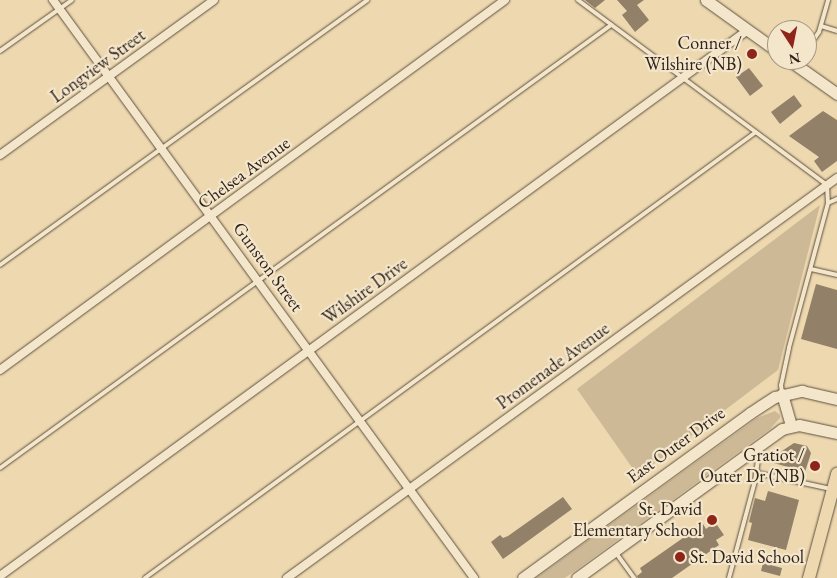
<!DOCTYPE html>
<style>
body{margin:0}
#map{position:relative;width:837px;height:578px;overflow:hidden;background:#edd8af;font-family:"EB Garamond",serif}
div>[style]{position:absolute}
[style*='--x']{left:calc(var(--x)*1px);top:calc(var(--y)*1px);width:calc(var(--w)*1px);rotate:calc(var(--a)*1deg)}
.green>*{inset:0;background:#cdb996}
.building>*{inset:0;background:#928168}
.roads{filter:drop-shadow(0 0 1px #5e5040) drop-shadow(0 0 1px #5e5040)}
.lane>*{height:4px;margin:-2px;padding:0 2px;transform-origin:2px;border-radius:2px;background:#f3e6cb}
.street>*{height:8px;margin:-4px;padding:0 4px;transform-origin:4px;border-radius:4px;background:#f3e6cb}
.secondary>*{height:11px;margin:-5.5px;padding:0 5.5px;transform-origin:5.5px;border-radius:5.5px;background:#f3e6cb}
.primary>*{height:12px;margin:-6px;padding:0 6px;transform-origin:6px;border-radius:6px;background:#edd8af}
.dots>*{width:14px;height:14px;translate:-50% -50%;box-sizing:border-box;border:2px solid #f3e6cb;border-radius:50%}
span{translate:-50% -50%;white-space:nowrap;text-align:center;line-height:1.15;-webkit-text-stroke:4.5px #f3e6cb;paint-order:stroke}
.poi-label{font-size:18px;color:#2f221b}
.right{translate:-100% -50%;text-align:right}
.left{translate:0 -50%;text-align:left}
.street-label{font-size:18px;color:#2f221b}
.north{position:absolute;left:767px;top:20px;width:50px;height:50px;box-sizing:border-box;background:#f3e6cb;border:1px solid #a59885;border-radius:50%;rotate:169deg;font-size:14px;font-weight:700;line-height:20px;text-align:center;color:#2f221b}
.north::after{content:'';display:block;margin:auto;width:18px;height:22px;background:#8f2418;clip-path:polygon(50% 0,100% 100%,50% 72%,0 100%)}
</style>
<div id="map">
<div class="green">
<div style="clip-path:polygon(820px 205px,778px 370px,638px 476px,577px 389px)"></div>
<div style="clip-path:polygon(775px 411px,780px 415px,780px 418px,770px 429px,565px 578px,536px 578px,757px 418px)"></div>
</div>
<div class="building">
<div style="clip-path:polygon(585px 0,605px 0,595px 8px)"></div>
<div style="clip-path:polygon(617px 0,644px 0,637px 5px,649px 20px,635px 32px,622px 15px,627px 11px)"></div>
<div style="clip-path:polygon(749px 68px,763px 86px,750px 96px,736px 77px)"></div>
<div style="clip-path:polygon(794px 95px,802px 106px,780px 124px,771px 112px)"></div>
<div style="clip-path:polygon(823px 111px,837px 120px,837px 161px,822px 172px,814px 161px,819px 157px,789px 136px)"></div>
<div style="clip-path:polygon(816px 284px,837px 290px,837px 349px,801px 339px)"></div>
<div style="clip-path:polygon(794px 443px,807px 446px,811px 453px,805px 472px,767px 461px)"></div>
<div style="clip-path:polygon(768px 491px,799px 500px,786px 550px,748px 540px,752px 523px,749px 522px,755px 498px,765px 501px)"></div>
<div style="clip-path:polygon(563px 497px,572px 509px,503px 559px,491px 542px,500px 535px,503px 538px,508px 536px)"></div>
<div style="clip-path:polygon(715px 522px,724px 535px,716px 540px,719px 545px,672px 578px,638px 578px,637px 576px,642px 572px,640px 568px,703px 524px,706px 529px)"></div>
<div style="clip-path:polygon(763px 563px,782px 568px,780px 576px,761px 571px)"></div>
</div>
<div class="roads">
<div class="lane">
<div style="--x:578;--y:0;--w:310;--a:36.6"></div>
<div style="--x:827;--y:185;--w:18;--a:87"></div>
<div style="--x:828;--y:203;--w:150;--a:105.1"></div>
<div style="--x:789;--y:348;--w:38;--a:102"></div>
<div style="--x:781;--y:385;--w:8;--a:83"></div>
<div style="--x:821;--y:26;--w:17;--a:17"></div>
<div style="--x:807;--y:49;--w:21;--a:-55"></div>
<div style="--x:819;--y:32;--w:33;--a:-74"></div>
<div style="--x:0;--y:51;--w:88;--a:-35.3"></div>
<div style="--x:828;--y:203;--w:10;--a:-24"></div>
<div style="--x:0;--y:265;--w:453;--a:-35.8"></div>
<div style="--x:811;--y:269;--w:27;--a:13"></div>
<div style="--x:0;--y:468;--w:755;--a:-35.94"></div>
<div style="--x:757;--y:473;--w:76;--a:12.2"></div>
<div style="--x:616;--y:553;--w:31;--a:54"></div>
<div style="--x:145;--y:578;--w:756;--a:-36.13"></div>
<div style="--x:729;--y:578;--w:100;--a:-75"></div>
<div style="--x:755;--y:481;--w:21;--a:-82"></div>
<div style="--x:758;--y:460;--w:11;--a:-100"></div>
</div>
<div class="street">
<div style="--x:53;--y:0;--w:715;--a:53.93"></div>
<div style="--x:0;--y:155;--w:264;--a:-35.9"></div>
<div style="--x:0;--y:370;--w:626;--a:-36.23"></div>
<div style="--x:0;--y:576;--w:926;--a:-36.13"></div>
<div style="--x:287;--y:578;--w:680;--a:-36.03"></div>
</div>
<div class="secondary">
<div style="--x:706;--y:0;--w:87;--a:35.7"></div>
<div style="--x:789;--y:60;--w:59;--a:35.3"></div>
<div style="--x:782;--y:394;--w:33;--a:74"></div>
<div style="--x:523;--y:578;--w:281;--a:-36"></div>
<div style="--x:750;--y:413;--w:30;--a:-33"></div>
<div style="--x:775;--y:397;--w:28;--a:-13"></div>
<div style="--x:802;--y:391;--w:36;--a:13"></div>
<div style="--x:577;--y:578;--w:253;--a:-36"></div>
<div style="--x:782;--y:429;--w:17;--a:-13"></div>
<div style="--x:799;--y:425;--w:39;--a:12"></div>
</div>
<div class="primary">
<div style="--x:809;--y:578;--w:108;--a:-74.9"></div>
</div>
</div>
<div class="dots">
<div style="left:752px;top:54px;background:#8f2418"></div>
<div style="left:815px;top:466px;background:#8f2418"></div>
<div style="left:712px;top:520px;background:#8f2418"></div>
<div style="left:680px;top:557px;background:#8f2418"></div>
</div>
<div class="poi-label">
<span class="right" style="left:742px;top:54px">Conner /<br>Wilshire (NB)</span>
<span class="right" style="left:805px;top:466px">Gratiot /<br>Outer Dr (NB)</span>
<span class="right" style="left:702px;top:520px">St. David<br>Elementary School</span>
<span class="left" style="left:690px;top:557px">St. David School</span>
</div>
<div class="street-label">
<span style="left:98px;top:66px;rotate:-36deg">Longview Street</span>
<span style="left:244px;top:173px;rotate:-36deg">Chelsea Avenue</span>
<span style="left:268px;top:267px;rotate:54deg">Gunston Street</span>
<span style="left:365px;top:291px;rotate:-36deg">Wilshire Drive</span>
<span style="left:553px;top:366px;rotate:-36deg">Promenade Avenue</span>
<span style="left:676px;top:445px;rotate:-36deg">East Outer Drive</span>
</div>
<div class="north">N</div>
</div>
